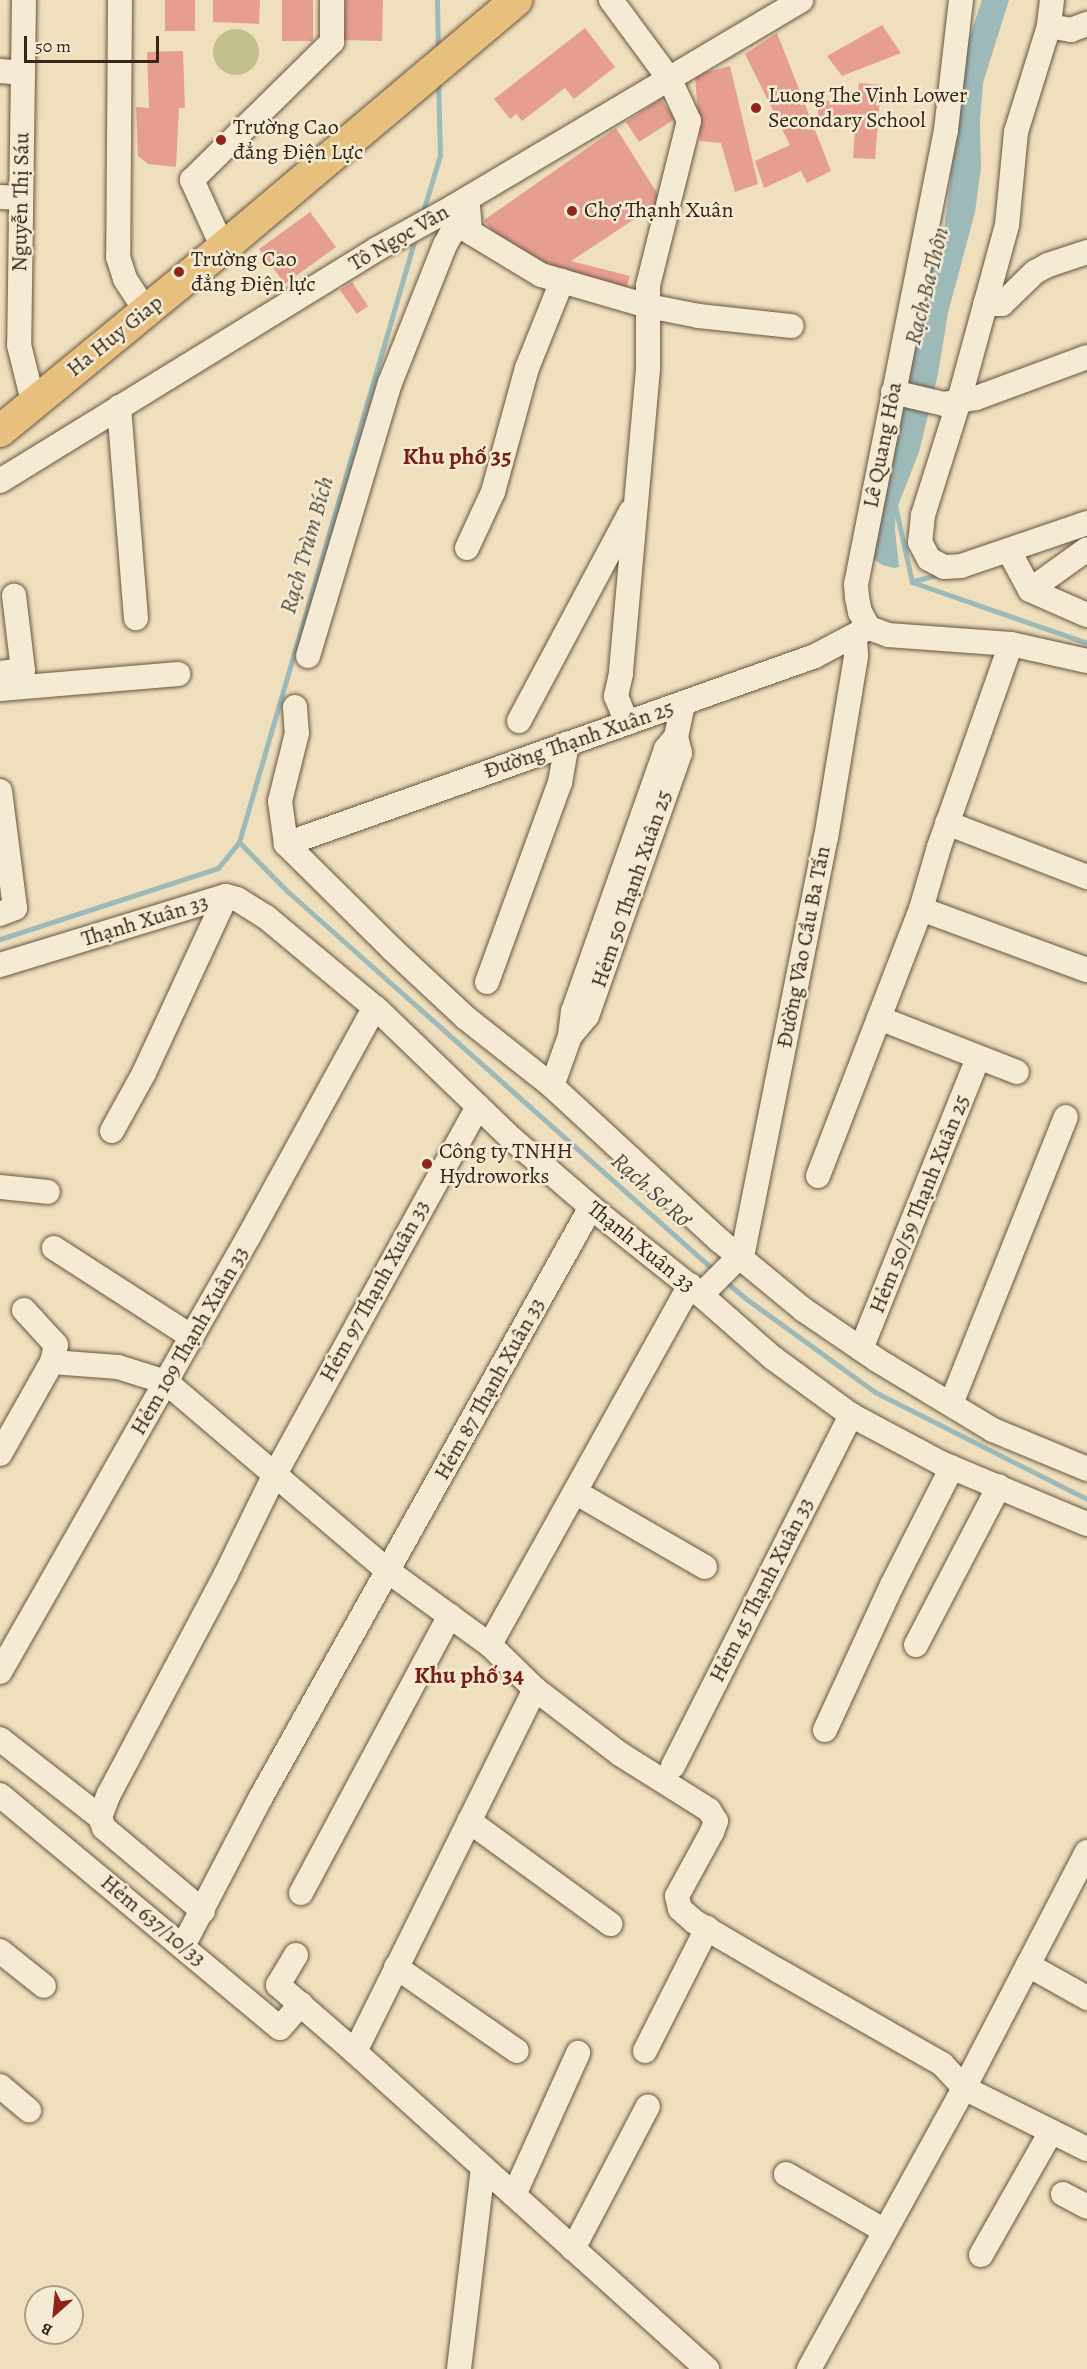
<!DOCTYPE html>
<meta charset="utf-8">
<style>
body{margin:0}
#map{position:relative;width:1087px;height:2369px;overflow:hidden;background:#f0dfbc;font-family:Alegreya,serif}
div>[style]{position:absolute}
[style*='--x']{left:calc(var(--x)*1px);top:calc(var(--y)*1px);width:calc(var(--w)*1px);rotate:calc(var(--a)*1deg)}
.green>*{inset:0;background:#c1c08c}
.round{border-radius:50%}
.water>*{inset:0;background:#9dbab9}
.stream>*{height:5px;margin:-2.5px;padding:0 2.5px;transform-origin:2.5px;border-radius:2.5px;background:#9dbab9}
.building>*{inset:0;background:#e69e91}
.roads{filter:drop-shadow(0 0 2px #665542) drop-shadow(0 0 2px #665542)}
.minor>*{height:24px;margin:-12px;padding:0 12px;transform-origin:12px;border-radius:12px;background:#f5ead3}
.major>*{height:32px;margin:-16px;padding:0 16px;transform-origin:16px;border-radius:16px;background:#e8c07e}
.dots>*{width:16px;height:16px;translate:-50% -50%;box-sizing:border-box;border:3px solid #f5ead3;border-radius:50%}
span{translate:-50% -50%;white-space:nowrap;text-align:center;line-height:1.15;-webkit-text-stroke:5px #f5ead3;paint-order:stroke}
.poi-label{font-size:22px;color:#382719}
.left{translate:0 -50%;text-align:left}
.street-label{font-size:22px;color:#382719}
.water-label{font-size:24px;color:#514c41;font-style:italic}
.neighbourhood-label{font-size:24px;color:#7a1f14;font-weight:700}
.north{position:absolute;left:24px;top:2285px;width:60px;height:60px;box-sizing:border-box;background:#f5ead3;border:2px solid #a99c89;border-radius:50%;rotate:207deg;font-size:16px;font-weight:700;line-height:24px;text-align:center;color:#382719}
.north::after{content:'';display:block;margin:auto;width:21px;height:27px;background:#8f2418;clip-path:polygon(50% 0,100% 100%,50% 72%,0 100%)}
.scale{position:absolute;left:24px;top:36px;width:135px;height:27px;box-sizing:border-box;border:3px solid #382719;border-top:0;padding-left:8px;font-size:18px;line-height:21px;white-space:nowrap;color:#382719;-webkit-text-stroke:4px #f5ead3;paint-order:stroke}
</style>
<div id="map">
<div class="green">
<div class="round" style="left:213px;top:29px;width:46px;height:46px"></div>
</div>
<div class="water">
<div style="clip-path:polygon(982px 0,1009px 0,983px 83px,980px 121px,981px 168px,975px 212px,948px 313px,938px 374px,919px 452px,896px 511px,895px 530px,899px 567px,894px 568px,882px 565px,874px 559px,871px 542px,918px 307px,944px 230px,967px 45px)"></div>
</div>
<div class="stream">
<div style="--x:437;--y:0;--w:52;--a:88.9"></div>
<div style="--x:422;--y:215;--w:63;--a:-73.3"></div>
<div style="--x:440;--y:155;--w:75;--a:-91.5"></div>
<div style="--x:895;--y:505;--w:79;--a:77.6"></div>
<div style="--x:914;--y:581;--w:27;--a:-15"></div>
<div style="--x:912;--y:582;--w:185;--a:19.2"></div>
<div style="--x:239;--y:842;--w:67;--a:45.6"></div>
<div style="--x:286;--y:890;--w:575;--a:41.62"></div>
<div style="--x:0;--y:939;--w:229;--a:-18"></div>
<div style="--x:218;--y:868;--w:33;--a:-51"></div>
<div style="--x:239;--y:842;--w:632;--a:-73.74"></div>
<div style="--x:725;--y:1281;--w:26;--a:40"></div>
<div style="--x:745;--y:1298;--w:160;--a:35.9"></div>
<div style="--x:875;--y:1392;--w:237;--a:26.8"></div>
</div>
<div class="building">
<div style="clip-path:polygon(165px 0,195px 0,195px 31px,165px 31px)"></div>
<div style="clip-path:polygon(213px 0,260px 0,259px 24px,213px 22px)"></div>
<div style="clip-path:polygon(282px 0,313px 0,313px 41px,282px 41px)"></div>
<div style="clip-path:polygon(346px 0,383px 0,382px 41px,344px 40px)"></div>
<div style="clip-path:polygon(882px 25px,901px 53px,842px 76px,827px 56px)"></div>
<div style="clip-path:polygon(585px 28px,615px 67px,574px 99px,565px 88px,522px 121px,516px 114px,510px 119px,494px 99px)"></div>
<div style="clip-path:polygon(777px 33px,831px 171px,807px 183px,801px 171px,764px 188px,755px 161px,790px 145px,745px 54px)"></div>
<div style="clip-path:polygon(183px 51px,185px 108px,179px 108px,176px 167px,148px 164px,138px 156px,136px 107px,149px 108px,147px 52px)"></div>
<div style="clip-path:polygon(730px 66px,758px 184px,735px 192px,721px 143px,700px 141px,695px 75px)"></div>
<div style="clip-path:polygon(859px 83px,881px 85px,875px 159px,853px 158px,855px 126px,817px 123px,819px 100px,857px 103px)"></div>
<div style="clip-path:polygon(661px 99px,675px 119px,639px 142px,626px 122px)"></div>
<div style="clip-path:polygon(616px 128px,662px 201px,571px 261px,630px 276px,626px 289px,545px 268px,503px 246px,484px 220px)"></div>
<div style="clip-path:polygon(310px 212px,336px 247px,285px 284px,259px 249px)"></div>
<div style="clip-path:polygon(352px 282px,368px 306px,357px 314px,340px 290px)"></div>
</div>
<div class="roads">
<div class="minor">
<div style="--x:24;--y:0;--w:345;--a:90.8"></div>
<div style="--x:19;--y:345;--w:58;--a:76"></div>
<div style="--x:120;--y:0;--w:257;--a:90.4"></div>
<div style="--x:118;--y:257;--w:23;--a:72"></div>
<div style="--x:125;--y:279;--w:38;--a:57"></div>
<div style="--x:611;--y:0;--w:99;--a:53.6"></div>
<div style="--x:670;--y:80;--w:45;--a:65.1"></div>
<div style="--x:689;--y:121;--w:170;--a:104"></div>
<div style="--x:648;--y:286;--w:83;--a:90"></div>
<div style="--x:648;--y:369;--w:306;--a:95.1"></div>
<div style="--x:621;--y:674;--w:23;--a:103"></div>
<div style="--x:616;--y:696;--w:29;--a:68"></div>
<div style="--x:961;--y:0;--w:131;--a:96.6"></div>
<div style="--x:946;--y:130;--w:463;--a:101.2"></div>
<div style="--x:856;--y:584;--w:13;--a:86"></div>
<div style="--x:857;--y:597;--w:15;--a:79"></div>
<div style="--x:860;--y:612;--w:18;--a:61"></div>
<div style="--x:869;--y:628;--w:20;--a:20"></div>
<div style="--x:888;--y:635;--w:123;--a:4.2"></div>
<div style="--x:1011;--y:644;--w:78;--a:12.6"></div>
<div style="--x:1052;--y:0;--w:26;--a:97"></div>
<div style="--x:1049;--y:26;--w:111;--a:107.3"></div>
<div style="--x:1016;--y:132;--w:93;--a:95.5"></div>
<div style="--x:1007;--y:225;--w:182;--a:105.3"></div>
<div style="--x:959;--y:401;--w:120;--a:107.5"></div>
<div style="--x:923;--y:515;--w:27;--a:96"></div>
<div style="--x:920;--y:542;--w:19;--a:62"></div>
<div style="--x:929;--y:559;--w:17;--a:28"></div>
<div style="--x:944;--y:567;--w:17;--a:-3"></div>
<div style="--x:961;--y:566;--w:133;--a:-18.8"></div>
<div style="--x:1049;--y:26;--w:22;--a:10"></div>
<div style="--x:1071;--y:30;--w:17;--a:-21"></div>
<div style="--x:0;--y:71;--w:23;--a:5"></div>
<div style="--x:0;--y:197;--w:21;--a:3"></div>
<div style="--x:468;--y:207;--w:25;--a:85"></div>
<div style="--x:470;--y:232;--w:83;--a:31.2"></div>
<div style="--x:541;--y:275;--w:111;--a:16.2"></div>
<div style="--x:648;--y:306;--w:52;--a:11.1"></div>
<div style="--x:699;--y:316;--w:93;--a:6.2"></div>
<div style="--x:223;--y:248;--w:75;--a:-114.5"></div>
<div style="--x:192;--y:180;--w:197;--a:-44.6"></div>
<div style="--x:332;--y:42;--w:42;--a:-90"></div>
<div style="--x:985;--y:304;--w:17;--a:0"></div>
<div style="--x:1002;--y:304;--w:46;--a:-44.1"></div>
<div style="--x:1035;--y:272;--w:15;--a:-28"></div>
<div style="--x:1048;--y:265;--w:41;--a:-18.4"></div>
<div style="--x:893;--y:392;--w:52;--a:13.2"></div>
<div style="--x:944;--y:404;--w:15;--a:-11"></div>
<div style="--x:959;--y:401;--w:17;--a:-10"></div>
<div style="--x:976;--y:398;--w:118;--a:-20.3"></div>
<div style="--x:119;--y:407;--w:212;--a:85.4"></div>
<div style="--x:0;--y:481;--w:443;--a:-31.6"></div>
<div style="--x:377;--y:249;--w:87;--a:-28.9"></div>
<div style="--x:453;--y:207;--w:405;--a:-30.7"></div>
<div style="--x:467;--y:548;--w:62;--a:-65.1"></div>
<div style="--x:493;--y:492;--w:129;--a:-74.7"></div>
<div style="--x:527;--y:368;--w:94;--a:-68.1"></div>
<div style="--x:1009;--y:551;--w:44;--a:61.7"></div>
<div style="--x:1030;--y:590;--w:62;--a:23.7"></div>
<div style="--x:1030;--y:590;--w:70;--a:-35.7"></div>
<div style="--x:308;--y:656;--w:285;--a:-73.3"></div>
<div style="--x:390;--y:383;--w:149;--a:-68.3"></div>
<div style="--x:445;--y:245;--w:13;--a:-61"></div>
<div style="--x:451;--y:234;--w:23;--a:-38"></div>
<div style="--x:0;--y:673;--w:23;--a:-7"></div>
<div style="--x:23;--y:670;--w:75;--a:-96.9"></div>
<div style="--x:0;--y:689;--w:179;--a:-4.8"></div>
<div style="--x:295;--y:707;--w:26;--a:86"></div>
<div style="--x:297;--y:733;--w:70;--a:104"></div>
<div style="--x:280;--y:801;--w:43;--a:82.1"></div>
<div style="--x:286;--y:844;--w:149;--a:44.7"></div>
<div style="--x:392;--y:949;--w:101;--a:43"></div>
<div style="--x:466;--y:1018;--w:110;--a:38.3"></div>
<div style="--x:552;--y:1086;--w:227;--a:42.7"></div>
<div style="--x:719;--y:1240;--w:110;--a:39.5"></div>
<div style="--x:804;--y:1310;--w:88;--a:34.4"></div>
<div style="--x:877;--y:1360;--w:135;--a:31.1"></div>
<div style="--x:993;--y:1430;--w:102;--a:22.5"></div>
<div style="--x:519;--y:721;--w:238;--a:-61.9"></div>
<div style="--x:676;--y:737;--w:16;--a:130"></div>
<div style="--x:666;--y:749;--w:278;--a:109.5"></div>
<div style="--x:573;--y:1011;--w:25;--a:97"></div>
<div style="--x:570;--y:1036;--w:26;--a:-50"></div>
<div style="--x:587;--y:1016;--w:279;--a:-70.5"></div>
<div style="--x:680;--y:753;--w:16;--a:-104"></div>
<div style="--x:676;--y:737;--w:35;--a:-78"></div>
<div style="--x:0;--y:791;--w:118;--a:82.7"></div>
<div style="--x:15;--y:908;--w:16;--a:158"></div>
<div style="--x:947;--y:823;--w:150;--a:21.1"></div>
<div style="--x:286;--y:844;--w:561;--a:-19.56"></div>
<div style="--x:815;--y:656;--w:58;--a:-27.9"></div>
<div style="--x:921;--y:909;--w:177;--a:20.2"></div>
<div style="--x:0;--y:965;--w:236;--a:-17"></div>
<div style="--x:226;--y:896;--w:11;--a:15"></div>
<div style="--x:237;--y:899;--w:34;--a:32"></div>
<div style="--x:266;--y:917;--w:147;--a:39.8"></div>
<div style="--x:379;--y:1011;--w:185;--a:43.9"></div>
<div style="--x:512;--y:1139;--w:112;--a:40.7"></div>
<div style="--x:597;--y:1212;--w:133;--a:38.6"></div>
<div style="--x:701;--y:1295;--w:96;--a:41.2"></div>
<div style="--x:773;--y:1358;--w:97;--a:36.2"></div>
<div style="--x:851;--y:1415;--w:102;--a:28.1"></div>
<div style="--x:941;--y:1463;--w:158;--a:22.7"></div>
<div style="--x:487;--y:982;--w:212;--a:-69.9"></div>
<div style="--x:560;--y:783;--w:40;--a:-80"></div>
<div style="--x:879;--y:1018;--w:148;--a:21.4"></div>
<div style="--x:552;--y:1086;--w:53;--a:-70.2"></div>
<div style="--x:112;--y:1131;--w:66;--a:-61.1"></div>
<div style="--x:144;--y:1073;--w:195;--a:-65.1"></div>
<div style="--x:818;--y:1176;--w:286;--a:-68.9"></div>
<div style="--x:921;--y:909;--w:65;--a:-73.8"></div>
<div style="--x:939;--y:847;--w:215;--a:-70.5"></div>
<div style="--x:0;--y:1187;--w:48;--a:5.9"></div>
<div style="--x:54;--y:1248;--w:164;--a:32.8"></div>
<div style="--x:690;--y:1285;--w:412;--a:119.1"></div>
<div style="--x:490;--y:1645;--w:63;--a:44.4"></div>
<div style="--x:535;--y:1689;--w:107;--a:37.4"></div>
<div style="--x:620;--y:1754;--w:105;--a:32.2"></div>
<div style="--x:709;--y:1810;--w:13;--a:58"></div>
<div style="--x:716;--y:1821;--w:12;--a:110"></div>
<div style="--x:712;--y:1832;--w:73;--a:118.7"></div>
<div style="--x:677;--y:1896;--w:13;--a:77"></div>
<div style="--x:680;--y:1909;--w:20;--a:41"></div>
<div style="--x:695;--y:1922;--w:97;--a:30.3"></div>
<div style="--x:779;--y:1971;--w:188;--a:29.7"></div>
<div style="--x:942;--y:2064;--w:33;--a:47"></div>
<div style="--x:964;--y:2088;--w:137;--a:26.4"></div>
<div style="--x:701;--y:1295;--w:49;--a:-45"></div>
<div style="--x:736;--y:1260;--w:7;--a:-27"></div>
<div style="--x:742;--y:1257;--w:427;--a:-78.7"></div>
<div style="--x:826;--y:838;--w:184;--a:-80.6"></div>
<div style="--x:856;--y:656;--w:20;--a:-93"></div>
<div style="--x:24;--y:1310;--w:47;--a:47.6"></div>
<div style="--x:56;--y:1345;--w:17;--a:103"></div>
<div style="--x:861;--y:1349;--w:314;--a:-68.1"></div>
<div style="--x:951;--y:1404;--w:309;--a:-68.2"></div>
<div style="--x:0;--y:1454;--w:106;--a:-60.5"></div>
<div style="--x:52;--y:1362;--w:66;--a:4.3"></div>
<div style="--x:118;--y:1367;--w:50;--a:17.4"></div>
<div style="--x:166;--y:1382;--w:292;--a:40.4"></div>
<div style="--x:388;--y:1571;--w:126;--a:36"></div>
<div style="--x:575;--y:1492;--w:150;--a:30"></div>
<div style="--x:916;--y:1645;--w:179;--a:-62.4"></div>
<div style="--x:0;--y:1672;--w:502;--a:-60.27"></div>
<div style="--x:249;--y:1236;--w:261;--a:-61.2"></div>
<div style="--x:535;--y:1689;--w:405;--a:116.4"></div>
<div style="--x:355;--y:2052;--w:474;--a:42"></div>
<div style="--x:825;--y:1730;--w:160;--a:-65.2"></div>
<div style="--x:892;--y:1585;--w:132;--a:-63"></div>
<div style="--x:0;--y:1739;--w:127;--a:38"></div>
<div style="--x:673;--y:1766;--w:394;--a:-63.1"></div>
<div style="--x:0;--y:1795;--w:364;--a:39.8"></div>
<div style="--x:280;--y:2028;--w:32;--a:-49"></div>
<div style="--x:469;--y:1821;--w:175;--a:36.1"></div>
<div style="--x:301;--y:1893;--w:315;--a:-61.8"></div>
<div style="--x:203;--y:1911;--w:129;--a:-140"></div>
<div style="--x:104;--y:1828;--w:12;--a:-110"></div>
<div style="--x:100;--y:1817;--w:25;--a:-69"></div>
<div style="--x:109;--y:1794;--w:249;--a:-62"></div>
<div style="--x:226;--y:1574;--w:109;--a:-63.9"></div>
<div style="--x:274;--y:1476;--w:422;--a:-61.1"></div>
<div style="--x:183;--y:1946;--w:168;--a:-62.4"></div>
<div style="--x:261;--y:1797;--w:676;--a:-60.78"></div>
<div style="--x:0;--y:1951;--w:56;--a:38.5"></div>
<div style="--x:296;--y:1955;--w:35;--a:121"></div>
<div style="--x:278;--y:1985;--w:102;--a:41"></div>
<div style="--x:1028;--y:1965;--w:68;--a:29.2"></div>
<div style="--x:396;--y:1967;--w:147;--a:34.8"></div>
<div style="--x:645;--y:2051;--w:138;--a:-63.2"></div>
<div style="--x:0;--y:2086;--w:38;--a:40"></div>
<div style="--x:786;--y:2174;--w:114;--a:29.9"></div>
<div style="--x:1063;--y:2194;--w:27;--a:28"></div>
<div style="--x:514;--y:2195;--w:156;--a:-65.7"></div>
<div style="--x:573;--y:2249;--w:161;--a:-62.3"></div>
<div style="--x:981;--y:2255;--w:142;--a:-60.4"></div>
<div style="--x:459;--y:2369;--w:203;--a:-83.2"></div>
<div style="--x:809;--y:2369;--w:321;--a:-61.1"></div>
<div style="--x:964;--y:2088;--w:266;--a:-62.5"></div>
</div>
<div class="major">
<div style="--x:0;--y:431;--w:288;--a:-39.4"></div>
<div style="--x:223;--y:248;--w:384;--a:-40.2"></div>
</div>
</div>
<div class="dots">
<div style="left:756px;top:108px;background:#8f2418"></div>
<div style="left:221px;top:140px;background:#8f2418"></div>
<div style="left:572px;top:211px;background:#8f2418"></div>
<div style="left:179px;top:272px;background:#8f2418"></div>
<div style="left:427px;top:1164px;background:#8f2418"></div>
</div>
<div class="poi-label">
<span class="left" style="left:768px;top:108px">Luong The Vinh Lower<br>Secondary School</span>
<span class="left" style="left:233px;top:140px">Trường Cao<br>đẳng Điện Lực</span>
<span class="left" style="left:584px;top:211px">Chợ Thạnh Xuân</span>
<span class="left" style="left:191px;top:272px">Trường Cao<br>đẳng Điện lực</span>
<span class="left" style="left:439px;top:1164px">Công ty TNHH<br>Hydroworks</span>
</div>
<div class="street-label">
<span style="left:21px;top:202px;rotate:-89deg">Nguyễn Thị Sáu</span>
<span style="left:399px;top:238px;rotate:-30deg">Tô Ngọc Vân</span>
<span style="left:115px;top:336px;rotate:-39deg">Ha Huy Giap</span>
<span style="left:883px;top:445px;rotate:-79deg">Lê Quang Hòa</span>
<span style="left:579px;top:740px;rotate:-19deg">Đường Thạnh Xuân 25</span>
<span style="left:632px;top:889px;rotate:-71deg">Hẻm 50 Thạnh Xuân 25</span>
<span style="left:145px;top:921px;rotate:-17deg">Thạnh Xuân 33</span>
<span style="left:804px;top:947px;rotate:-79deg">Đường Vào Cầu Ba Tấn</span>
<span style="left:920px;top:1204px;rotate:-68deg">Hẻm 50/59 Thạnh Xuân 25</span>
<span style="left:641px;top:1247px;rotate:39deg">Thạnh Xuân 33</span>
<span style="left:375px;top:1291px;rotate:-61deg">Hẻm 97 Thạnh Xuân 33</span>
<span style="left:190px;top:1341px;rotate:-60deg">Hẻm 109 Thạnh Xuân 33</span>
<span style="left:490px;top:1389px;rotate:-61deg">Hẻm 87 Thạnh Xuân 33</span>
<span style="left:762px;top:1590px;rotate:-63deg">Hẻm 45 Thạnh Xuân 33</span>
<span style="left:153px;top:1921px;rotate:40deg">Hẻm 637/10/33</span>
</div>
<div class="water-label">
<span style="left:927px;top:286px;rotate:-76deg">Rạch Ba Thôn</span>
<span style="left:307px;top:545px;rotate:-74deg">Rạch Trùm Bích</span>
<span style="left:651px;top:1190px;rotate:42deg">Rạch Sơ Rơ</span>
</div>
<div class="neighbourhood-label">
<span style="left:457px;top:457px">Khu phố 35</span>
<span style="left:469px;top:1676px">Khu phố 34</span>
</div>
<div class="north">B</div>
<div class="scale">50 m</div>
</div>
